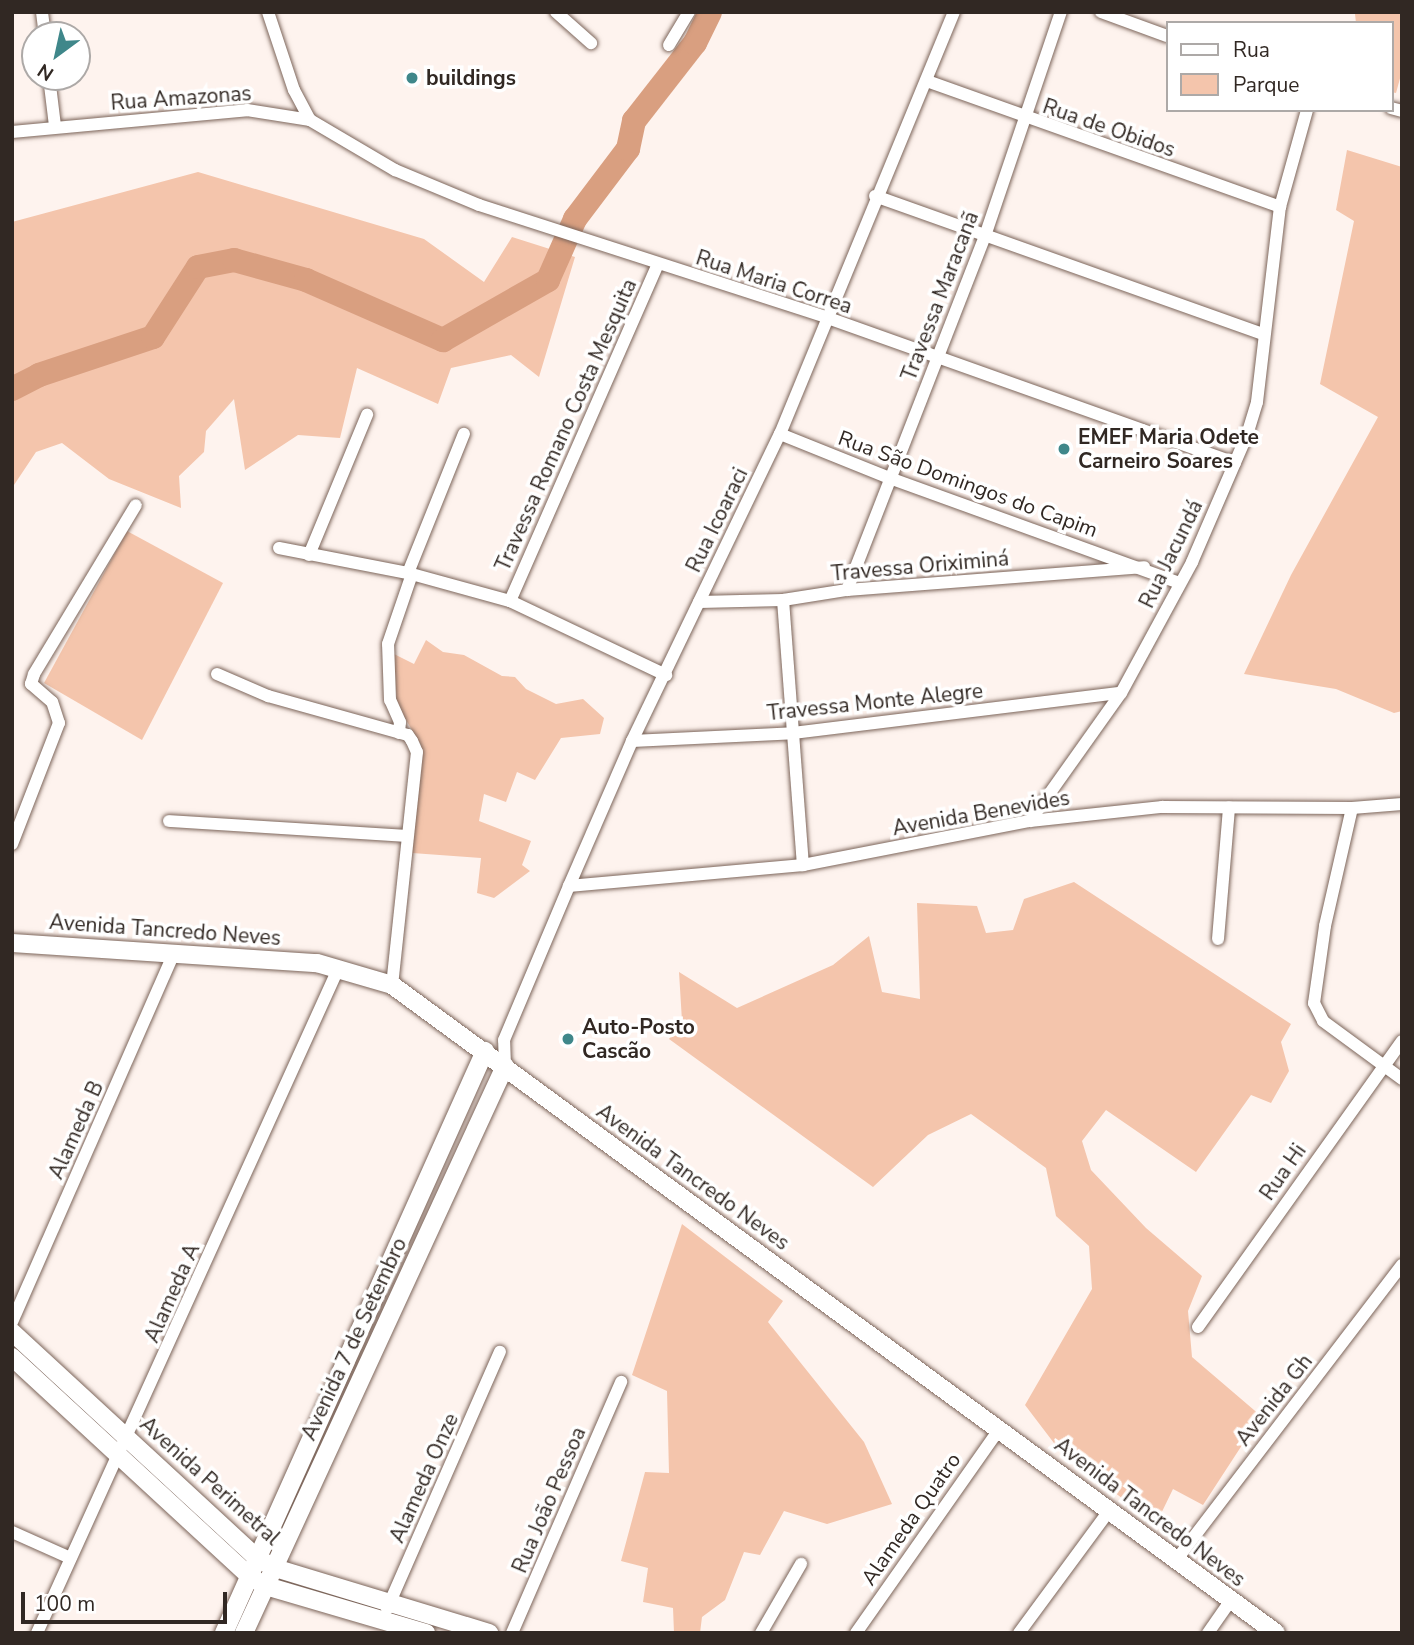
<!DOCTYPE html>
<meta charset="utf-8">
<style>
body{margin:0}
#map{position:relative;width:1414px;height:1645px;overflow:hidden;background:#fef3ee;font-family:"Nunito Sans",sans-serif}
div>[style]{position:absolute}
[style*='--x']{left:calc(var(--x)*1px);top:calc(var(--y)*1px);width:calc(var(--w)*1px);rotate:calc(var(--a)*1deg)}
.green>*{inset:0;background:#f4c5ac}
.river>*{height:24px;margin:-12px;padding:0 12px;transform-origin:12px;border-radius:12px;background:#d99f80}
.roads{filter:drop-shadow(0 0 2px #7c655a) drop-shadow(0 0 2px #7c655a)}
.street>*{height:12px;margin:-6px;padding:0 6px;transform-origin:6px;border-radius:6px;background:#fff}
.secondary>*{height:18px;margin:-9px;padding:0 9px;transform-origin:9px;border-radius:9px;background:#fff}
.dots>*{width:19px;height:19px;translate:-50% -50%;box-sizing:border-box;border:4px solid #fff;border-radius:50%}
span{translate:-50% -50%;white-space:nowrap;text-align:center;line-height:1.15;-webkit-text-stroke:7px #fff;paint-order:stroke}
.poi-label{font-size:21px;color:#312823;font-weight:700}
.left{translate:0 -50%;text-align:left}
.street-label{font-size:21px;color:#312823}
.frame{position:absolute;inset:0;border:14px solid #312823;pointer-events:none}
.legend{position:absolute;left:1166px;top:21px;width:228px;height:91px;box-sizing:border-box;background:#fff;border:2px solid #ada9a7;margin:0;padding:9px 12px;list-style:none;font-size:21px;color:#312823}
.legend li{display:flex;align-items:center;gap:14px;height:35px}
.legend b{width:35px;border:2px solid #ada9a7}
.north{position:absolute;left:21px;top:21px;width:70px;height:70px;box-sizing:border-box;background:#fff;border:2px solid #ada9a7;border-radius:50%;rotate:213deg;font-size:19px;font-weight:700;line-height:28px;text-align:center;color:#312823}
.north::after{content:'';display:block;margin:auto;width:24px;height:32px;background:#3f878a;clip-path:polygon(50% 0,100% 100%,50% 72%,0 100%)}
.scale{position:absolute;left:21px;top:1592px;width:206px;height:32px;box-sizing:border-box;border:4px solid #312823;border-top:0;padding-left:9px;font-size:21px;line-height:24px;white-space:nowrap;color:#312823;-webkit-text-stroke:5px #fff;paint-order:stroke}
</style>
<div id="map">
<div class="green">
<div style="clip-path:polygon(1350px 12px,1402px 12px,1402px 71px,1396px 93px,1391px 92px,1391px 23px,1356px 23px,1355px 14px)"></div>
<div style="clip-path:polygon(1347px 150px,1402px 167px,1402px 711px,1394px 713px,1336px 689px,1244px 674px,1291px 575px,1378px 417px,1320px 384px,1354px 221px,1336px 210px)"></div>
<div style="clip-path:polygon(198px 172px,424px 239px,484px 282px,512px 237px,575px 257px,539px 377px,511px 355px,451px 368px,438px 404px,357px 368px,340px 438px,298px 435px,245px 470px,234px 399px,206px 431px,204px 452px,179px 476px,181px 508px,109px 479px,62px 443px,36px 452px,12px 488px,12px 222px)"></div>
<div style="clip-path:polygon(127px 531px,223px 583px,142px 740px,44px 683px)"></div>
<div style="clip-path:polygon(426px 640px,443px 652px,464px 655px,502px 676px,515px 677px,526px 689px,556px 704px,583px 699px,604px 718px,600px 734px,561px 738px,535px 780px,517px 772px,506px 802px,484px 794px,479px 821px,531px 841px,522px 865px,530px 871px,494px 898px,477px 893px,481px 858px,412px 853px,421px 745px,397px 705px,394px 654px,414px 664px)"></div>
<div style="clip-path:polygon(1074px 882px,1291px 1024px,1281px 1042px,1289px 1071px,1271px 1103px,1251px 1095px,1196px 1172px,1106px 1110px,1082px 1141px,1091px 1170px,1146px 1228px,1202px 1276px,1188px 1311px,1192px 1357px,1261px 1416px,1203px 1505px,1173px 1489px,1156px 1524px,1060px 1451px,1025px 1405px,1092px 1289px,1089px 1246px,1056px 1216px,1046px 1168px,971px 1114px,928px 1135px,873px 1187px,669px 1039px,682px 1021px,679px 972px,737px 1008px,833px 965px,869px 936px,882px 992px,920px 999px,917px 903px,977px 906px,986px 933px,1013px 930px,1024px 899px)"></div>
<div style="clip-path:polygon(682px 1224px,783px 1301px,768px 1322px,864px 1442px,892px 1504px,827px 1524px,784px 1511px,760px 1555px,744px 1552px,725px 1600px,702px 1617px,700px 1633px,674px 1633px,673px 1608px,643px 1602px,648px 1568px,621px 1561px,645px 1472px,669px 1473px,667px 1391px,632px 1375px)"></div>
</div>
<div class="river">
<div style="--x:12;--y:389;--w:30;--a:-27"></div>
<div style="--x:39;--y:375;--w:120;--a:-18.4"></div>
<div style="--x:153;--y:337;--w:83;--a:-57.3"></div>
<div style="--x:198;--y:267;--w:37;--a:-11"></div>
<div style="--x:234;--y:260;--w:75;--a:15.5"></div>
<div style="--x:306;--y:280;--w:150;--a:23.7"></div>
<div style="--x:443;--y:340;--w:121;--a:-29.7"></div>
<div style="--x:548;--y:280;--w:67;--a:-66.1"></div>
<div style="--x:575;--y:219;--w:88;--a:-52.9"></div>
<div style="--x:628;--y:149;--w:29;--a:-78"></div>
<div style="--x:634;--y:121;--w:99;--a:-52"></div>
<div style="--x:695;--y:43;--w:34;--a:-64"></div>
</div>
<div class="roads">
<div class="street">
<div style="--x:42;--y:12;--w:23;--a:83"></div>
<div style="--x:268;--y:12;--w:82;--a:71.6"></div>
<div style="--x:294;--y:90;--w:34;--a:62"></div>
<div style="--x:310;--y:120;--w:99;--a:30.5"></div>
<div style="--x:395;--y:170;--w:91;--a:22.6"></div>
<div style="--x:479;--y:205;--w:367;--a:17.9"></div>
<div style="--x:828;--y:318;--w:432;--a:19.6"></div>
<div style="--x:556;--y:12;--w:47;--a:41.5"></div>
<div style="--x:1101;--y:12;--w:70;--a:20"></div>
<div style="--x:669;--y:45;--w:39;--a:-59"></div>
<div style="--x:49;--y:77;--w:49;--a:83"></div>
<div style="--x:927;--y:81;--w:375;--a:19.6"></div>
<div style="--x:1391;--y:108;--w:11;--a:15"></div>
<div style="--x:12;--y:132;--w:236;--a:-5.3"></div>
<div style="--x:247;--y:110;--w:64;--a:9"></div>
<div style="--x:875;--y:196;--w:412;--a:19.6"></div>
<div style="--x:780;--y:434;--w:121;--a:21.9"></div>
<div style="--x:892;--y:479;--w:306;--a:19.9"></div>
<div style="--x:279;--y:548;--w:131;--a:11"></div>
<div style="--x:408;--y:573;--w:106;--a:15.4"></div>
<div style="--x:510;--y:601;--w:173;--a:25.4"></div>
<div style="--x:309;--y:555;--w:152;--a:-67.5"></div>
<div style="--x:408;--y:573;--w:150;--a:-68.1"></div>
<div style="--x:847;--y:590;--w:380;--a:-68.7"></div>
<div style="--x:985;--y:236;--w:237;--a:-71.3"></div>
<div style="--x:783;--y:600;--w:266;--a:85.7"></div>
<div style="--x:510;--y:601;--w:368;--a:-66.3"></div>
<div style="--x:699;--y:602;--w:84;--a:-1.4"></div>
<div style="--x:783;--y:600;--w:65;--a:-8.9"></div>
<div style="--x:847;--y:590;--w:298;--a:-4.4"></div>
<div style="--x:217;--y:674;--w:56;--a:23.3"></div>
<div style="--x:268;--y:696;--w:145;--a:15.6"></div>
<div style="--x:408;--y:735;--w:7;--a:56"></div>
<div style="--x:412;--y:741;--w:12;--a:66"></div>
<div style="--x:417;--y:752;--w:234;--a:96.1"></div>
<div style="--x:399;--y:733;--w:11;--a:-85"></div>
<div style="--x:400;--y:722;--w:24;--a:-114"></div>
<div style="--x:390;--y:700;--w:56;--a:-92"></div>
<div style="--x:388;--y:644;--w:74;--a:-71.1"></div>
<div style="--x:632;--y:741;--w:161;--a:-2.8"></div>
<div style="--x:793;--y:733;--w:330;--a:-7"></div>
<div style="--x:1352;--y:808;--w:121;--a:102.9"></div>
<div style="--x:1325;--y:926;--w:78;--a:98.1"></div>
<div style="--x:1314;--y:1003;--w:20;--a:63"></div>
<div style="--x:1323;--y:1021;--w:98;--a:36.3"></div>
<div style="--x:169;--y:821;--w:237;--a:3.6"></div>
<div style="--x:1030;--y:821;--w:157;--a:-54.6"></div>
<div style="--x:1121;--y:693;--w:149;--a:-61.5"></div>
<div style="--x:1192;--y:562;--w:138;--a:-66.6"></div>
<div style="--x:1247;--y:435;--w:34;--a:-73"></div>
<div style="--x:1257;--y:402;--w:196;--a:-83.3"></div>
<div style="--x:1280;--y:207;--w:101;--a:-74.4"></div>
<div style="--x:12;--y:844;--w:130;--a:-68.8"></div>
<div style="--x:59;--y:723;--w:22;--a:-108"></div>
<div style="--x:52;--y:702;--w:28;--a:-139"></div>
<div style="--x:31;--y:684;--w:10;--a:-73"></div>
<div style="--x:34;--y:674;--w:197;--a:-58.9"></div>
<div style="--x:569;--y:886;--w:235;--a:-5.1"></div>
<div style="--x:803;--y:865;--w:231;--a:-11"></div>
<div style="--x:1030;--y:821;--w:133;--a:-6.1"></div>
<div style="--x:1162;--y:807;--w:190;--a:0.3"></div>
<div style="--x:1352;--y:808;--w:50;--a:-4.6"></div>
<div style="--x:1218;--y:939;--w:132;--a:-85.2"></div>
<div style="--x:505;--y:1066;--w:26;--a:-92"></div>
<div style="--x:504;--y:1040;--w:167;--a:-67.1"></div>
<div style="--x:569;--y:886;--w:158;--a:-66.5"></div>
<div style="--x:632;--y:741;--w:341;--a:-64.3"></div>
<div style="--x:780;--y:434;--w:456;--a:-67.6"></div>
<div style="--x:12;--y:1322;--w:403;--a:-66.3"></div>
<div style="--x:1198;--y:1327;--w:351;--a:-54.5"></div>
<div style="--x:12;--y:1532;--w:64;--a:24.1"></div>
<div style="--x:1177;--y:1559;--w:370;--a:-52.6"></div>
<div style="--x:387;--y:1609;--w:281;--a:-66.3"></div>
<div style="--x:37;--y:1633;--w:731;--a:-65.61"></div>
<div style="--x:512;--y:1633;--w:274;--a:-66.5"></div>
<div style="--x:761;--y:1633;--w:80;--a:-59.9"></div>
<div style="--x:856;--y:1633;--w:251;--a:-54.9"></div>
<div style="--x:1019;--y:1633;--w:152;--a:-53.6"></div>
<div style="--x:1208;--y:1633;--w:40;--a:-55.1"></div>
</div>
<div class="secondary">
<div style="--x:12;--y:943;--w:306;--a:3.8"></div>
<div style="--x:317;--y:963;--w:78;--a:16.3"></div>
<div style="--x:392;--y:985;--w:1096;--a:36.24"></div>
<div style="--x:12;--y:1332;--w:333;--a:42.7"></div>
<div style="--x:257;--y:1558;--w:21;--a:29"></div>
<div style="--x:275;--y:1568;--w:224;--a:16.9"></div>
<div style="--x:12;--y:1357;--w:324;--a:42.7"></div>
<div style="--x:250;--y:1577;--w:18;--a:29"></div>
<div style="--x:266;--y:1586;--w:167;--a:16.4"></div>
<div style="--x:224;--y:1633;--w:638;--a:-65.85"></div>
<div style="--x:244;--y:1633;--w:624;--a:-65.28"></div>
</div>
</div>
<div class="dots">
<div style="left:412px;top:78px;background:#3f878a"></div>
<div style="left:1064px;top:449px;background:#3f878a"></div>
<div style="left:568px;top:1039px;background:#3f878a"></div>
</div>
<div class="poi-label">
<span class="left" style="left:426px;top:78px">buildings</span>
<span class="left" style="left:1078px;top:449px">EMEF Maria Odete<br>Carneiro Soares</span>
<span class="left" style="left:582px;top:1039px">Auto-Posto<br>Cascão</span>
</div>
<div class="street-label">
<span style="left:181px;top:98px;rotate:-4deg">Rua Amazonas</span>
<span style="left:1109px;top:128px;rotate:19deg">Rua de Obidos</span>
<span style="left:774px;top:282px;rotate:18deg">Rua Maria Correa</span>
<span style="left:940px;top:296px;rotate:-69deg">Travessa Maracanã</span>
<span style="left:566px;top:425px;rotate:-66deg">Travessa Romano Costa Mesquita</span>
<span style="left:968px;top:484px;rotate:20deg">Rua São Domingos do Capim</span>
<span style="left:717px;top:520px;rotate:-64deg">Rua Icoaraci</span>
<span style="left:1171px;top:554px;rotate:-64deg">Rua Jacundá</span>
<span style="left:920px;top:566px;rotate:-5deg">Travessa Oriximiná</span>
<span style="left:875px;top:702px;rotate:-6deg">Travessa Monte Alegre</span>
<span style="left:981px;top:813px;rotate:-10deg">Avenida Benevides</span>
<span style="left:165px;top:930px;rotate:4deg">Avenida Tancredo Neves</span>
<span style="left:76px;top:1130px;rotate:-66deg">Alameda B</span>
<span style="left:1283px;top:1172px;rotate:-55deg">Rua Hi</span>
<span style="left:693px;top:1177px;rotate:36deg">Avenida Tancredo Neves</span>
<span style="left:172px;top:1293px;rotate:-66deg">Alameda A</span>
<span style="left:354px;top:1339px;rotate:-65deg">Avenida 7 de Setembro</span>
<span style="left:1274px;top:1400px;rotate:-52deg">Avenida Gh</span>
<span style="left:424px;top:1478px;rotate:-66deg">Alameda Onze</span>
<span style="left:210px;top:1481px;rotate:42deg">Avenida Perimetral</span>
<span style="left:549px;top:1500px;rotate:-67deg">Rua João Pessoa</span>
<span style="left:1150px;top:1512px;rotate:37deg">Avenida Tancredo Neves</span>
<span style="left:911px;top:1519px;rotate:-55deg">Alameda Quatro</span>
</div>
<div class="frame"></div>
<ul class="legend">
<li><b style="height:9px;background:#fff"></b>Rua</li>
<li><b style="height:19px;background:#f4c5ac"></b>Parque</li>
</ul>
<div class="north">N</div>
<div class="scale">100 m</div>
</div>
